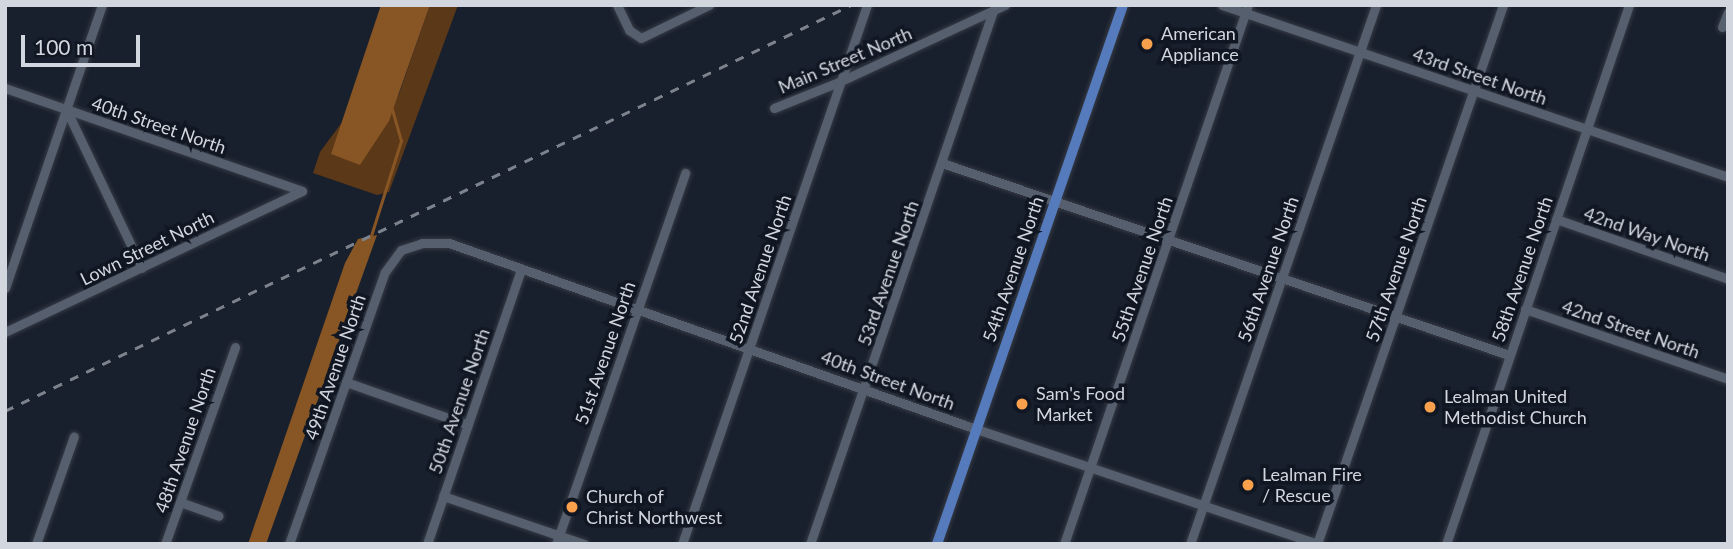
<!DOCTYPE html>
<style>
body{margin:0}
#map{position:relative;width:1733px;height:549px;overflow:hidden;background:#19202d;font-family:Lato,sans-serif}
div>[style]{position:absolute}
[style*='--x']{left:calc(var(--x)*1px);top:calc(var(--y)*1px);width:calc(var(--w)*1px);rotate:calc(var(--a)*1deg)}
.green>*{inset:0;background:#5b3817}
.water>*{inset:0;background:#885524}
.stream>*{height:2.5px;margin:-1.25px;padding:0 1.25px;transform-origin:1.25px;border-radius:1.25px;background:#885524}
.roads{filter:drop-shadow(0 0 2px #363b45) drop-shadow(0 0 2px #363b45)}
.minor>*{height:9px;margin:-4.5px;padding:0 4.5px;transform-origin:4.5px;border-radius:4.5px;background:#565f6d}
.major>*{height:10px;margin:-5px;padding:0 5px;transform-origin:5px;border-radius:5px;background:#557bbd}
.rail>*{height:2.5px;margin-top:-1.25px;transform-origin:0;background:repeating-linear-gradient(90deg,#7d838d 0 9px,transparent 0 18px)}
.dots>*{width:19px;height:19px;translate:-50% -50%;box-sizing:border-box;border:4px solid #101723;border-radius:50%}
span{translate:-50% -50%;white-space:nowrap;text-align:center;line-height:1.15;-webkit-text-stroke:7px #101723;paint-order:stroke}
.poi-label{font-size:18px;color:#d2d7df}
.left{translate:0 -50%;text-align:left}
.street-label{font-size:18px;color:#d2d7df}
.frame{position:absolute;inset:0;border:7px solid #d2d7df;pointer-events:none}
.scale{position:absolute;left:21px;top:35px;width:119px;height:32px;box-sizing:border-box;border:4px solid #d2d7df;border-top:0;padding-left:9px;font-size:21px;line-height:24px;white-space:nowrap;color:#d2d7df;-webkit-text-stroke:5px #101723;paint-order:stroke}
</style>
<div id="map">
<div class="green">
<div style="clip-path:polygon(430px 5px,458px 5px,389px 192px,377px 195px,313px 173px,320px 152px,343px 121px,332px 154px,360px 164px,399px 94px)"></div>
</div>
<div class="water">
<div style="clip-path:polygon(381px 5px,430px 5px,389px 121px,360px 165px,331px 154px)"></div>
<div style="clip-path:polygon(377px 235px,266px 544px,248px 544px,345px 263px,358px 239px)"></div>
</div>
<div class="stream">
<div style="--x:371;--y:236;--w:100;--a:-72.5"></div>
<div style="--x:401;--y:141;--w:33;--a:-106"></div>
</div>
<div class="roads">
<div class="minor">
<div style="--x:617;--y:5;--w:28;--a:64"></div>
<div style="--x:629;--y:30;--w:14;--a:34"></div>
<div style="--x:641;--y:38;--w:76;--a:-25.9"></div>
<div style="--x:1222;--y:5;--w:534;--a:18.77"></div>
<div style="--x:1722;--y:27;--w:16;--a:-68"></div>
<div style="--x:5;--y:88;--w:314;--a:19.1"></div>
<div style="--x:774;--y:108;--w:72;--a:-21.9"></div>
<div style="--x:841;--y:81;--w:181;--a:-24.9"></div>
<div style="--x:66;--y:109;--w:176;--a:64.5"></div>
<div style="--x:942;--y:163;--w:599;--a:18.71"></div>
<div style="--x:1556;--y:219;--w:182;--a:19.2"></div>
<div style="--x:5;--y:288;--w:299;--a:-71.1"></div>
<div style="--x:1525;--y:309;--w:215;--a:19"></div>
<div style="--x:5;--y:332;--w:329;--a:-25.4"></div>
<div style="--x:346;--y:382;--w:129;--a:19.4"></div>
<div style="--x:443;--y:496;--w:149;--a:18.8"></div>
<div style="--x:180;--y:502;--w:41;--a:19.7"></div>
<div style="--x:36;--y:544;--w:114;--a:-70.6"></div>
<div style="--x:165;--y:544;--w:209;--a:-70.4"></div>
<div style="--x:289;--y:544;--w:288;--a:-70.6"></div>
<div style="--x:385;--y:272;--w:27;--a:-54"></div>
<div style="--x:401;--y:250;--w:22;--a:-18"></div>
<div style="--x:422;--y:243;--w:27;--a:0"></div>
<div style="--x:449;--y:243;--w:559;--a:19.44"></div>
<div style="--x:976;--y:429;--w:361;--a:18.6"></div>
<div style="--x:427;--y:544;--w:291;--a:-71.1"></div>
<div style="--x:556;--y:544;--w:393;--a:-70.8"></div>
<div style="--x:682;--y:544;--w:570;--a:-71.06"></div>
<div style="--x:810;--y:544;--w:564;--a:-71.05"></div>
<div style="--x:1064;--y:544;--w:570;--a:-71.15"></div>
<div style="--x:1190;--y:544;--w:570;--a:-70.96"></div>
<div style="--x:1317;--y:544;--w:570;--a:-70.96"></div>
<div style="--x:1446;--y:544;--w:569;--a:-71.25"></div>
</div>
<div class="major">
<div style="--x:937;--y:544;--w:570;--a:-70.96"></div>
</div>
</div>
<div class="rail">
<div style="--x:5;--y:411;--w:938;--a:-25.64"></div>
</div>
<div class="dots">
<div style="left:1147px;top:44px;background:#f9a04c"></div>
<div style="left:1022px;top:404px;background:#f9a04c"></div>
<div style="left:1430px;top:407px;background:#f9a04c"></div>
<div style="left:1248px;top:485px;background:#f9a04c"></div>
<div style="left:572px;top:507px;background:#f9a04c"></div>
</div>
<div class="poi-label">
<span class="left" style="left:1161px;top:44px">American<br>Appliance</span>
<span class="left" style="left:1036px;top:404px">Sam's Food<br>Market</span>
<span class="left" style="left:1444px;top:407px">Lealman United<br>Methodist Church</span>
<span class="left" style="left:1262px;top:485px">Lealman Fire<br>/ Rescue</span>
<span class="left" style="left:586px;top:507px">Church of<br>Christ Northwest</span>
</div>
<div class="street-label">
<span style="left:845px;top:60px;rotate:-23deg">Main Street North</span>
<span style="left:1480px;top:76px;rotate:19deg">43rd Street North</span>
<span style="left:159px;top:125px;rotate:19deg">40th Street North</span>
<span style="left:1647px;top:234px;rotate:19deg">42nd Way North</span>
<span style="left:147px;top:248px;rotate:-26deg">Lown Street North</span>
<span style="left:760px;top:269px;rotate:-71deg">52nd Avenue North</span>
<span style="left:1013px;top:269px;rotate:-71deg">54th Avenue North</span>
<span style="left:1142px;top:269px;rotate:-71deg">55th Avenue North</span>
<span style="left:1268px;top:269px;rotate:-71deg">56th Avenue North</span>
<span style="left:1396px;top:269px;rotate:-71deg">57th Avenue North</span>
<span style="left:1522px;top:269px;rotate:-71deg">58th Avenue North</span>
<span style="left:888px;top:273px;rotate:-71deg">53rd Avenue North</span>
<span style="left:1631px;top:329px;rotate:19deg">42nd Street North</span>
<span style="left:605px;top:353px;rotate:-71deg">51st Avenue North</span>
<span style="left:335px;top:367px;rotate:-71deg">49th Avenue North</span>
<span style="left:888px;top:380px;rotate:20deg">40th Street North</span>
<span style="left:459px;top:401px;rotate:-71deg">50th Avenue North</span>
<span style="left:185px;top:440px;rotate:-71deg">48th Avenue North</span>
</div>
<div class="frame"></div>
<div class="scale">100 m</div>
</div>
